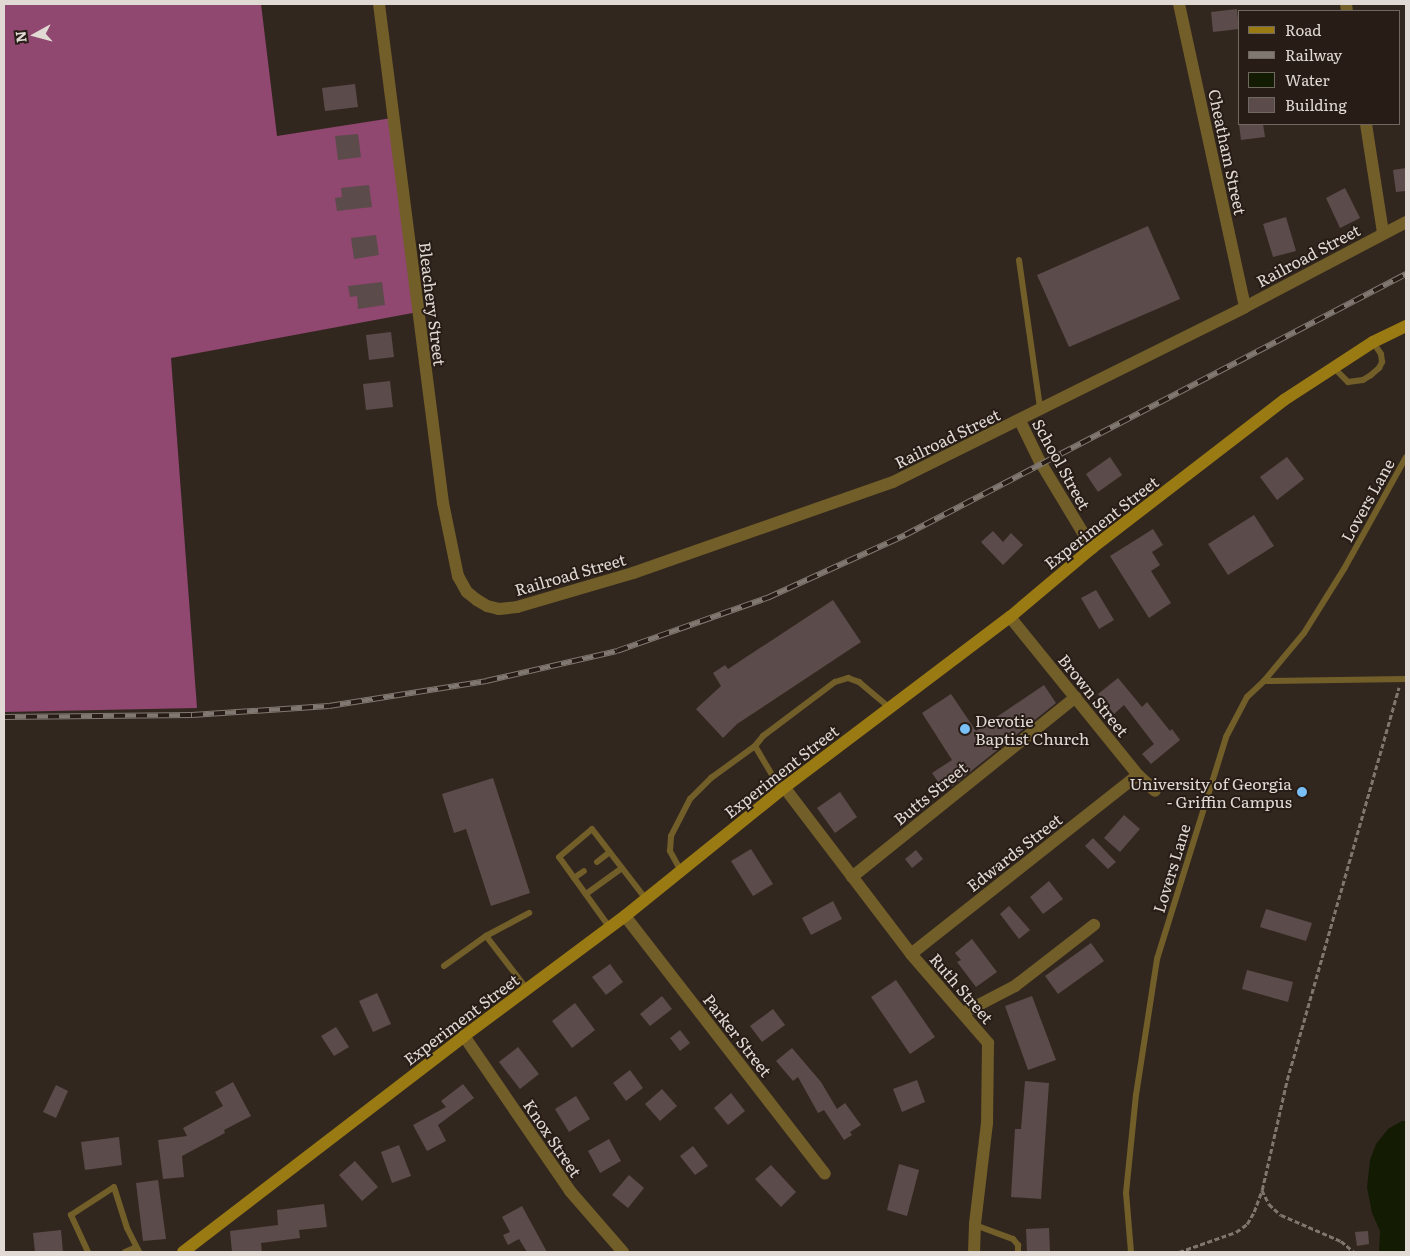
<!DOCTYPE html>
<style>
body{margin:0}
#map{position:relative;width:1410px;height:1256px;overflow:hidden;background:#32271f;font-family:Literata,serif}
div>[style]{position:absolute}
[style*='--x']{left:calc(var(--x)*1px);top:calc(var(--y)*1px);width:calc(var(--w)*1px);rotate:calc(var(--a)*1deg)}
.forest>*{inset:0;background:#904770}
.water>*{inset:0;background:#131b03}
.building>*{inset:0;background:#5b4b4a}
.path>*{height:2.5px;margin-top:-1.25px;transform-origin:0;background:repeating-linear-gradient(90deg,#80766f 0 5px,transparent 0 7.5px)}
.lane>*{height:6px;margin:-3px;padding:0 3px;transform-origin:3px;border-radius:3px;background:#725e28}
.street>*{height:12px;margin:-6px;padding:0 6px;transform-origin:6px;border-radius:6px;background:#725e28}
.secondary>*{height:12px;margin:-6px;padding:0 6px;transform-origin:6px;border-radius:6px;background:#9a7a13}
.rail>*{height:5.5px;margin-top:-2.75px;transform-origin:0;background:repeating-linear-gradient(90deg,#281d16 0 11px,#817871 0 22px);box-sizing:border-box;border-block:1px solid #817871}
.dots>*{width:14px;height:14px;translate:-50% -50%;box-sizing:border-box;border:2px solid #281d16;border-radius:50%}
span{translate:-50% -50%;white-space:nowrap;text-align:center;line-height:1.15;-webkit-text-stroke:4px #281d16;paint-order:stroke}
.street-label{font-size:16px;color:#e1d9d4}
.poi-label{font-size:16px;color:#e1d9d4}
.left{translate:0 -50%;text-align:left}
.right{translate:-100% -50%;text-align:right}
.frame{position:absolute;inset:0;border:5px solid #e1d9d4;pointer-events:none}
.legend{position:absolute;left:1238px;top:10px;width:162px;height:115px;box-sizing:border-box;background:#281d16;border:1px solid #726862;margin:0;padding:6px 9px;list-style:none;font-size:15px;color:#e1d9d4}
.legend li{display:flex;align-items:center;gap:10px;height:25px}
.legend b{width:25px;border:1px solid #726862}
.north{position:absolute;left:10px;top:10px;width:50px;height:50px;-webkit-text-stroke:4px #281d16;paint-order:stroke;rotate:263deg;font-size:14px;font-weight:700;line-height:20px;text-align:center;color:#e1d9d4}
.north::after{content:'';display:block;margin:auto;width:18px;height:22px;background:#e1d9d4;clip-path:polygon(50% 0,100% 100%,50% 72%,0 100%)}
</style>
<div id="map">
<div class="forest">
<div style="clip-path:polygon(4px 4px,261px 4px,277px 136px,392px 118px,418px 312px,171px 358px,197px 708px,4px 712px)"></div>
</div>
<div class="water">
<div style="clip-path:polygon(1402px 1121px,1406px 1121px,1406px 1252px,1379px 1252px,1380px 1231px,1372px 1213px,1367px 1187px,1370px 1160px,1376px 1144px,1388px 1129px)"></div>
</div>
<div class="building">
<div style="clip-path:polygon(1237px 9px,1239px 29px,1213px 32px,1211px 12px)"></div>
<div style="clip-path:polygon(355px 84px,358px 107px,325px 111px,322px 88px)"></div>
<div style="clip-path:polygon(1239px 124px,1263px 124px,1265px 137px,1241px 140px)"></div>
<div style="clip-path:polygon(358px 134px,361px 157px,338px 160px,335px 136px)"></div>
<div style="clip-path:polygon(1406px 168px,1406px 191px,1396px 192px,1393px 170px)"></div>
<div style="clip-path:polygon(369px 185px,372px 207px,337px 211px,335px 198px,342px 197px,341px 188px)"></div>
<div style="clip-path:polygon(1345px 188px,1360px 218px,1340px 228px,1326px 198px)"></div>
<div style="clip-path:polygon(1286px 217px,1296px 251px,1273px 257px,1263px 224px)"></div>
<div style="clip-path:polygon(1148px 226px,1180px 299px,1069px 347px,1037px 275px)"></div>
<div style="clip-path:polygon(376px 235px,379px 255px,354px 259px,351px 238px)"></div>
<div style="clip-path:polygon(382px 282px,385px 305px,358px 309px,357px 296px,350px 297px,348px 286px)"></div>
<div style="clip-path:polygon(391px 332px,394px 357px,369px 360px,366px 335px)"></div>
<div style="clip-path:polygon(390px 381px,393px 407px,366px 410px,363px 384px)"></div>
<div style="clip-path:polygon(1110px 457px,1122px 475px,1098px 492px,1086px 474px)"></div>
<div style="clip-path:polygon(1287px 457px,1304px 479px,1277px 500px,1260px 477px)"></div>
<div style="clip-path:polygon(1254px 515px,1274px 546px,1228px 575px,1208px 544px)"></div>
<div style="clip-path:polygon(1153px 529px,1163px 545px,1152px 552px,1160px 565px,1151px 571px,1171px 603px,1149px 618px,1110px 556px)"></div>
<div style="clip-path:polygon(993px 531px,1003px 542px,1011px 533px,1023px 545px,1003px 565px,981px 542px)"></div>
<div style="clip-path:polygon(1096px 590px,1114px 620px,1099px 629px,1081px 598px)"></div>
<div style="clip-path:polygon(833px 600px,861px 642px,737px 724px,723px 738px,696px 709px,721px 686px,713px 673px,725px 665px,728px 669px)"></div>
<div style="clip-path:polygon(1118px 678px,1142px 707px,1147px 702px,1170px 731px,1172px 729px,1180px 740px,1151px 764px,1142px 754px,1154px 744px,1124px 705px,1114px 714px,1098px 694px)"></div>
<div style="clip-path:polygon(1044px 685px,1056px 703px,945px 792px,932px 773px,952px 760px,922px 713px,951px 694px,976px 731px)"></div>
<div style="clip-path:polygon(493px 778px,530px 893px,491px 906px,466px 829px,454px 833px,442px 794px)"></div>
<div style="clip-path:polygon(840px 792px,857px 817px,835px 833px,817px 808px)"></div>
<div style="clip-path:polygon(1124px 815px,1140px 829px,1120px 852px,1104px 838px)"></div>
<div style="clip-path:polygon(1093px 838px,1116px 862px,1108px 869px,1085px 846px)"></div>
<div style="clip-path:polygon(751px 849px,773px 884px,753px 896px,731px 861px)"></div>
<div style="clip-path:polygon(916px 850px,923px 859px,912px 868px,905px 859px)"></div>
<div style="clip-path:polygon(1049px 881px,1063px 899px,1043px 914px,1030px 897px)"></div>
<div style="clip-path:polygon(833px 901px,842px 919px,811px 935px,802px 918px)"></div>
<div style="clip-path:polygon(1009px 906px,1030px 930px,1019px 939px,1000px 914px)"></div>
<div style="clip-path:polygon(1266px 909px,1312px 923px,1306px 941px,1260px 927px)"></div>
<div style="clip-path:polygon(972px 939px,997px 972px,976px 987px,957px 962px,961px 960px,955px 953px)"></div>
<div style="clip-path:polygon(1091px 943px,1104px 961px,1058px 994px,1045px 976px)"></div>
<div style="clip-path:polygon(610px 964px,623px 982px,606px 995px,592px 977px)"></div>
<div style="clip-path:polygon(1247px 970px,1293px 982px,1288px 1002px,1242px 989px)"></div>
<div style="clip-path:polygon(896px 980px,935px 1037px,910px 1054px,871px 997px)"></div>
<div style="clip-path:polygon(377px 993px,391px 1024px,373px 1032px,359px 1001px)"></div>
<div style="clip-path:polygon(662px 996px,672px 1009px,650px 1026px,640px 1014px)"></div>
<div style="clip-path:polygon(1032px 996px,1056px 1060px,1028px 1070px,1005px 1006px)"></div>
<div style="clip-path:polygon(575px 1003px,595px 1030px,572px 1048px,552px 1021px)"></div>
<div style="clip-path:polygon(773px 1009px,785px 1025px,762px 1042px,750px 1026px)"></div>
<div style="clip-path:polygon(336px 1027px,349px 1047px,334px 1056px,321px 1036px)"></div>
<div style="clip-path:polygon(680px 1030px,690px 1043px,680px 1051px,670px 1038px)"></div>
<div style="clip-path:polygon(518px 1047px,539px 1074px,520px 1089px,499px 1062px)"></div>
<div style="clip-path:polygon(792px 1048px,821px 1082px,837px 1109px,845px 1103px,861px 1125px,850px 1132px,852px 1135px,844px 1140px,824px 1110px,818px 1113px,798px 1077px,793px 1081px,776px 1061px)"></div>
<div style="clip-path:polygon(630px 1070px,643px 1088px,626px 1101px,613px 1083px)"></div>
<div style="clip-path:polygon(917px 1080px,925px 1102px,902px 1112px,893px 1089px)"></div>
<div style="clip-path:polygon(1025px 1081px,1049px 1083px,1041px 1199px,1011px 1197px,1015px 1129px,1021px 1129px)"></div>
<div style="clip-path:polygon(233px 1082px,251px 1116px,224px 1130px,225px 1133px,182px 1156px,184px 1177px,163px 1179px,158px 1140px,187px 1136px,183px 1128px,223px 1106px,215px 1092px)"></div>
<div style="clip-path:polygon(463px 1084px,474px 1098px,438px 1125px,446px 1141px,427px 1151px,413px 1125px,446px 1107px,441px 1101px)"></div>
<div style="clip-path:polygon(56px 1085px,68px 1091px,56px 1118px,43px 1112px)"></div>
<div style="clip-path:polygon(662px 1089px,677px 1106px,660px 1121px,645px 1104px)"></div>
<div style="clip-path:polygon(731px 1093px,745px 1111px,728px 1125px,714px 1108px)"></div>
<div style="clip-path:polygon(576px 1096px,590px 1119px,569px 1132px,555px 1109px)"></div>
<div style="clip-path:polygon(119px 1137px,122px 1165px,85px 1170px,81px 1142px)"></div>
<div style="clip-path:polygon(609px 1139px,621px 1161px,600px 1173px,588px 1151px)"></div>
<div style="clip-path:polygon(399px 1145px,411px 1176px,392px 1183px,381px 1152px)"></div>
<div style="clip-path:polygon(693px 1146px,708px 1166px,695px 1175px,680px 1156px)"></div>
<div style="clip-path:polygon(355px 1161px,378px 1187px,362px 1201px,339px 1175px)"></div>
<div style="clip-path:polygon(899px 1164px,919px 1170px,907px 1216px,887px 1210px)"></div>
<div style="clip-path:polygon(771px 1165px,796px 1192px,781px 1207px,755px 1179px)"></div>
<div style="clip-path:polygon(629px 1175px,644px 1188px,628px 1208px,612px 1195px)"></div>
<div style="clip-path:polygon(158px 1180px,166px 1239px,143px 1241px,136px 1183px)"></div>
<div style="clip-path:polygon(324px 1204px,327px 1227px,299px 1230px,300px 1238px,261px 1243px,262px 1252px,232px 1252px,230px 1231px,278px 1225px,277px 1210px)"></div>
<div style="clip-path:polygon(522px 1206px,547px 1252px,527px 1252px,519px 1239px,508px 1245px,503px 1235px,510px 1232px,502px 1217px)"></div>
<div style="clip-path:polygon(1049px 1228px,1050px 1252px,1027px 1252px,1026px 1229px)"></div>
<div style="clip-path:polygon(61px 1230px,63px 1252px,35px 1252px,33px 1233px)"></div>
<div style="clip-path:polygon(1368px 1231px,1369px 1244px,1357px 1246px,1355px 1232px)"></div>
</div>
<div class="path">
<div style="--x:1262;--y:1190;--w:16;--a:63"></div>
<div style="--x:1269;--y:1204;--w:16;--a:43"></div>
<div style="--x:1281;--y:1215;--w:65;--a:23.4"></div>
<div style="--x:1341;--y:1241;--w:17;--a:40"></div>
<div style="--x:1179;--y:1252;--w:60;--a:-19.3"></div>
<div style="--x:1236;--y:1232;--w:14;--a:-36"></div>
<div style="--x:1247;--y:1224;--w:14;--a:-60"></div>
<div style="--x:1254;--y:1212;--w:23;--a:-70"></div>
<div style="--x:1262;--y:1190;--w:113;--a:-77.2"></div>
<div style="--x:1287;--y:1080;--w:408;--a:-74.1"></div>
</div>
<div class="lane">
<div style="--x:1019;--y:260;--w:149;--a:81.9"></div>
<div style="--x:1334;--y:368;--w:20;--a:45"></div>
<div style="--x:1348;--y:382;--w:15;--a:-8"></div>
<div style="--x:1363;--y:380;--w:9;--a:-32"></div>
<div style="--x:1371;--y:375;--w:11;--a:-41"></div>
<div style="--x:1379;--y:368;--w:7;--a:-63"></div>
<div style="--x:1382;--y:362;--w:8;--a:-97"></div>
<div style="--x:1381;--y:354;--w:14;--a:-124"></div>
<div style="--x:1264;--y:681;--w:142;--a:-0.8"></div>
<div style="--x:781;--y:790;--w:51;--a:-120.6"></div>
<div style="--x:755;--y:746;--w:13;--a:-51"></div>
<div style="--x:763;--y:736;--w:90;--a:-36.9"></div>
<div style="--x:835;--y:682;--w:14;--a:-17"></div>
<div style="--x:848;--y:678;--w:12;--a:20"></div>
<div style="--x:859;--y:682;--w:40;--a:40"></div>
<div style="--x:597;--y:862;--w:16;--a:-38"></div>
<div style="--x:681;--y:871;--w:23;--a:-119"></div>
<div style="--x:670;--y:851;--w:15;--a:-86"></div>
<div style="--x:671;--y:836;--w:42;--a:-62.8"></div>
<div style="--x:690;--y:799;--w:30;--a:-45"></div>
<div style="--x:711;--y:778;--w:54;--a:-36"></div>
<div style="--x:574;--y:878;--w:12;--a:-35"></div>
<div style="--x:586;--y:894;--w:44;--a:-35.8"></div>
<div style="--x:610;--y:928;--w:87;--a:-125.7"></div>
<div style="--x:559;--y:857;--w:43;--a:-40.3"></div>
<div style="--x:592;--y:829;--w:88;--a:52.4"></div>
<div style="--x:444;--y:966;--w:52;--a:-35.5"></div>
<div style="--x:527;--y:989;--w:67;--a:-127.7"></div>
<div style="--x:486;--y:936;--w:49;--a:-28.1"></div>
<div style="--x:975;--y:1225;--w:40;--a:20.2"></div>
<div style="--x:1013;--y:1239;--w:8;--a:50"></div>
<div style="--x:1018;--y:1245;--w:7;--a:90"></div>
<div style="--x:88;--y:1252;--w:41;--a:-114.7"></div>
<div style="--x:71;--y:1215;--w:51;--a:-33.1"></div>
<div style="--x:114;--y:1187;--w:43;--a:72.4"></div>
<div style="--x:127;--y:1228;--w:27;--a:63"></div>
<div style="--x:125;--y:1252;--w:12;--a:-24"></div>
<div style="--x:1131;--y:1252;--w:59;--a:-94.8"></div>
<div style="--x:1126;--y:1193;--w:99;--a:-84.2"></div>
<div style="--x:1136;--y:1095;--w:138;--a:-81.2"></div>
<div style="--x:1157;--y:959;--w:232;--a:-72.7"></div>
<div style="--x:1226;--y:737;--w:45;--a:-62.3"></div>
<div style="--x:1247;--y:697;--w:23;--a:-43"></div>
<div style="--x:1264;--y:681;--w:62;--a:-50.2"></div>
<div style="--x:1304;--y:633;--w:75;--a:-58"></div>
<div style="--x:1344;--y:569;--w:128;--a:-61"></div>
</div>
<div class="street">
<div style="--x:379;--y:4;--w:503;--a:82.69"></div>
<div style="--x:443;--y:503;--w:75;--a:78.4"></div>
<div style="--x:458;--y:576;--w:18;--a:61"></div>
<div style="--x:467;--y:592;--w:13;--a:39"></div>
<div style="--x:477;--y:600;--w:12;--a:31"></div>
<div style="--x:487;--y:606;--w:12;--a:14"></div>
<div style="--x:499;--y:609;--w:18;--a:-6"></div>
<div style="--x:517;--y:607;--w:121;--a:-16.3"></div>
<div style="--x:633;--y:573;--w:275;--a:-19.3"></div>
<div style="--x:893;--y:482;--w:393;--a:-26.4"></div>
<div style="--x:1245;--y:307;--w:182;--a:-27.8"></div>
<div style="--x:1179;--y:4;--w:310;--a:77.7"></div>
<div style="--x:1346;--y:4;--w:7;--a:82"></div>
<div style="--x:1366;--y:124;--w:110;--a:81.1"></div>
<div style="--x:1020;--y:421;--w:43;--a:64"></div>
<div style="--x:1039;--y:460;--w:103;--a:58.9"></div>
<div style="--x:1010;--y:617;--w:203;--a:51"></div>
<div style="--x:1138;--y:775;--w:23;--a:43"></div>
<div style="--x:784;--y:787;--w:210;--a:52.7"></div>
<div style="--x:911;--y:954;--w:118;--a:49.1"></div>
<div style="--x:988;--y:1043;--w:80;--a:90.7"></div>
<div style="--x:987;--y:1123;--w:102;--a:96.8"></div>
<div style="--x:975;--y:1224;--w:28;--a:92"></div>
<div style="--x:852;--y:877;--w:287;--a:-38.8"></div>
<div style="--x:625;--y:916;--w:326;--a:52.2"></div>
<div style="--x:911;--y:954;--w:289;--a:-38.3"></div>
<div style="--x:963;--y:1013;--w:59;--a:-27.4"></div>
<div style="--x:1015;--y:986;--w:100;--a:-37.7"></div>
<div style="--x:464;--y:1036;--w:188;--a:55.6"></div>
<div style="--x:570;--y:1191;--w:81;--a:49"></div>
</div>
<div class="secondary">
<div style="--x:183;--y:1252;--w:354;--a:-37.5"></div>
<div style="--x:464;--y:1036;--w:201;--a:-36.7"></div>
<div style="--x:625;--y:916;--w:201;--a:-38.9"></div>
<div style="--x:781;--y:790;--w:287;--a:-37.1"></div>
<div style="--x:1010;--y:617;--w:107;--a:-40.1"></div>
<div style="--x:1092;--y:548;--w:242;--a:-37.6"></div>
<div style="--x:1284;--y:400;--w:106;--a:-33.1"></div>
<div style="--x:1373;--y:342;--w:37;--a:-26"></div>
</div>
<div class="rail">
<div style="--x:4;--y:717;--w:188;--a:-0.6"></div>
<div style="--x:192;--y:715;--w:137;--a:-3.8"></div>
<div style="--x:329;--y:706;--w:159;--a:-9"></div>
<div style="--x:486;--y:681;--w:134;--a:-12.9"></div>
<div style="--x:617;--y:651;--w:159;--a:-19.5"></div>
<div style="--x:767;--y:598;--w:152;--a:-24.5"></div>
<div style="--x:905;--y:535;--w:565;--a:-27.52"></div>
</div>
<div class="dots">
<div style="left:965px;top:729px;background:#79bff8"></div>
<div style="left:1302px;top:792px;background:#79bff8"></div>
</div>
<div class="street-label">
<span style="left:1228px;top:152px;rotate:78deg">Cheatham Street</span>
<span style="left:1308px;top:255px;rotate:-28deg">Railroad Street</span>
<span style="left:433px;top:304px;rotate:83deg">Bleachery Street</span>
<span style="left:947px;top:438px;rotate:-26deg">Railroad Street</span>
<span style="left:1062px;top:464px;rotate:61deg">School Street</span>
<span style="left:1367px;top:500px;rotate:-61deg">Lovers Lane</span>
<span style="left:1101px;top:522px;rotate:-38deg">Experiment Street</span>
<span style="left:570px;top:574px;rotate:-16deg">Railroad Street</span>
<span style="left:1094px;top:695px;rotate:51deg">Brown Street</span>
<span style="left:781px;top:771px;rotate:-38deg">Experiment Street</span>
<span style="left:930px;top:793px;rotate:-39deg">Butts Street</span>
<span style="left:1014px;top:852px;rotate:-38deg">Edwards Street</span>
<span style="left:1171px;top:868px;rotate:-73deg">Lovers Lane</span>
<span style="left:962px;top:988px;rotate:49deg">Ruth Street</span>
<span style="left:461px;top:1019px;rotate:-37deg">Experiment Street</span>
<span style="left:738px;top:1035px;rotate:52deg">Parker Street</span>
<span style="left:553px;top:1138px;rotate:56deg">Knox Street</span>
</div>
<div class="poi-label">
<span class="left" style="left:975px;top:729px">Devotie<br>Baptist Church</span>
<span class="right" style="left:1292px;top:792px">University of Georgia<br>- Griffin Campus</span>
</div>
<div class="frame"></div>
<ul class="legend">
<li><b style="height:6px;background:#9a7a13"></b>Road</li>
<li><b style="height:6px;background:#817871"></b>Railway</li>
<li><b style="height:14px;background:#131b03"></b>Water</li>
<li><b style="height:14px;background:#5b4b4a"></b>Building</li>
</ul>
<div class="north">N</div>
</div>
